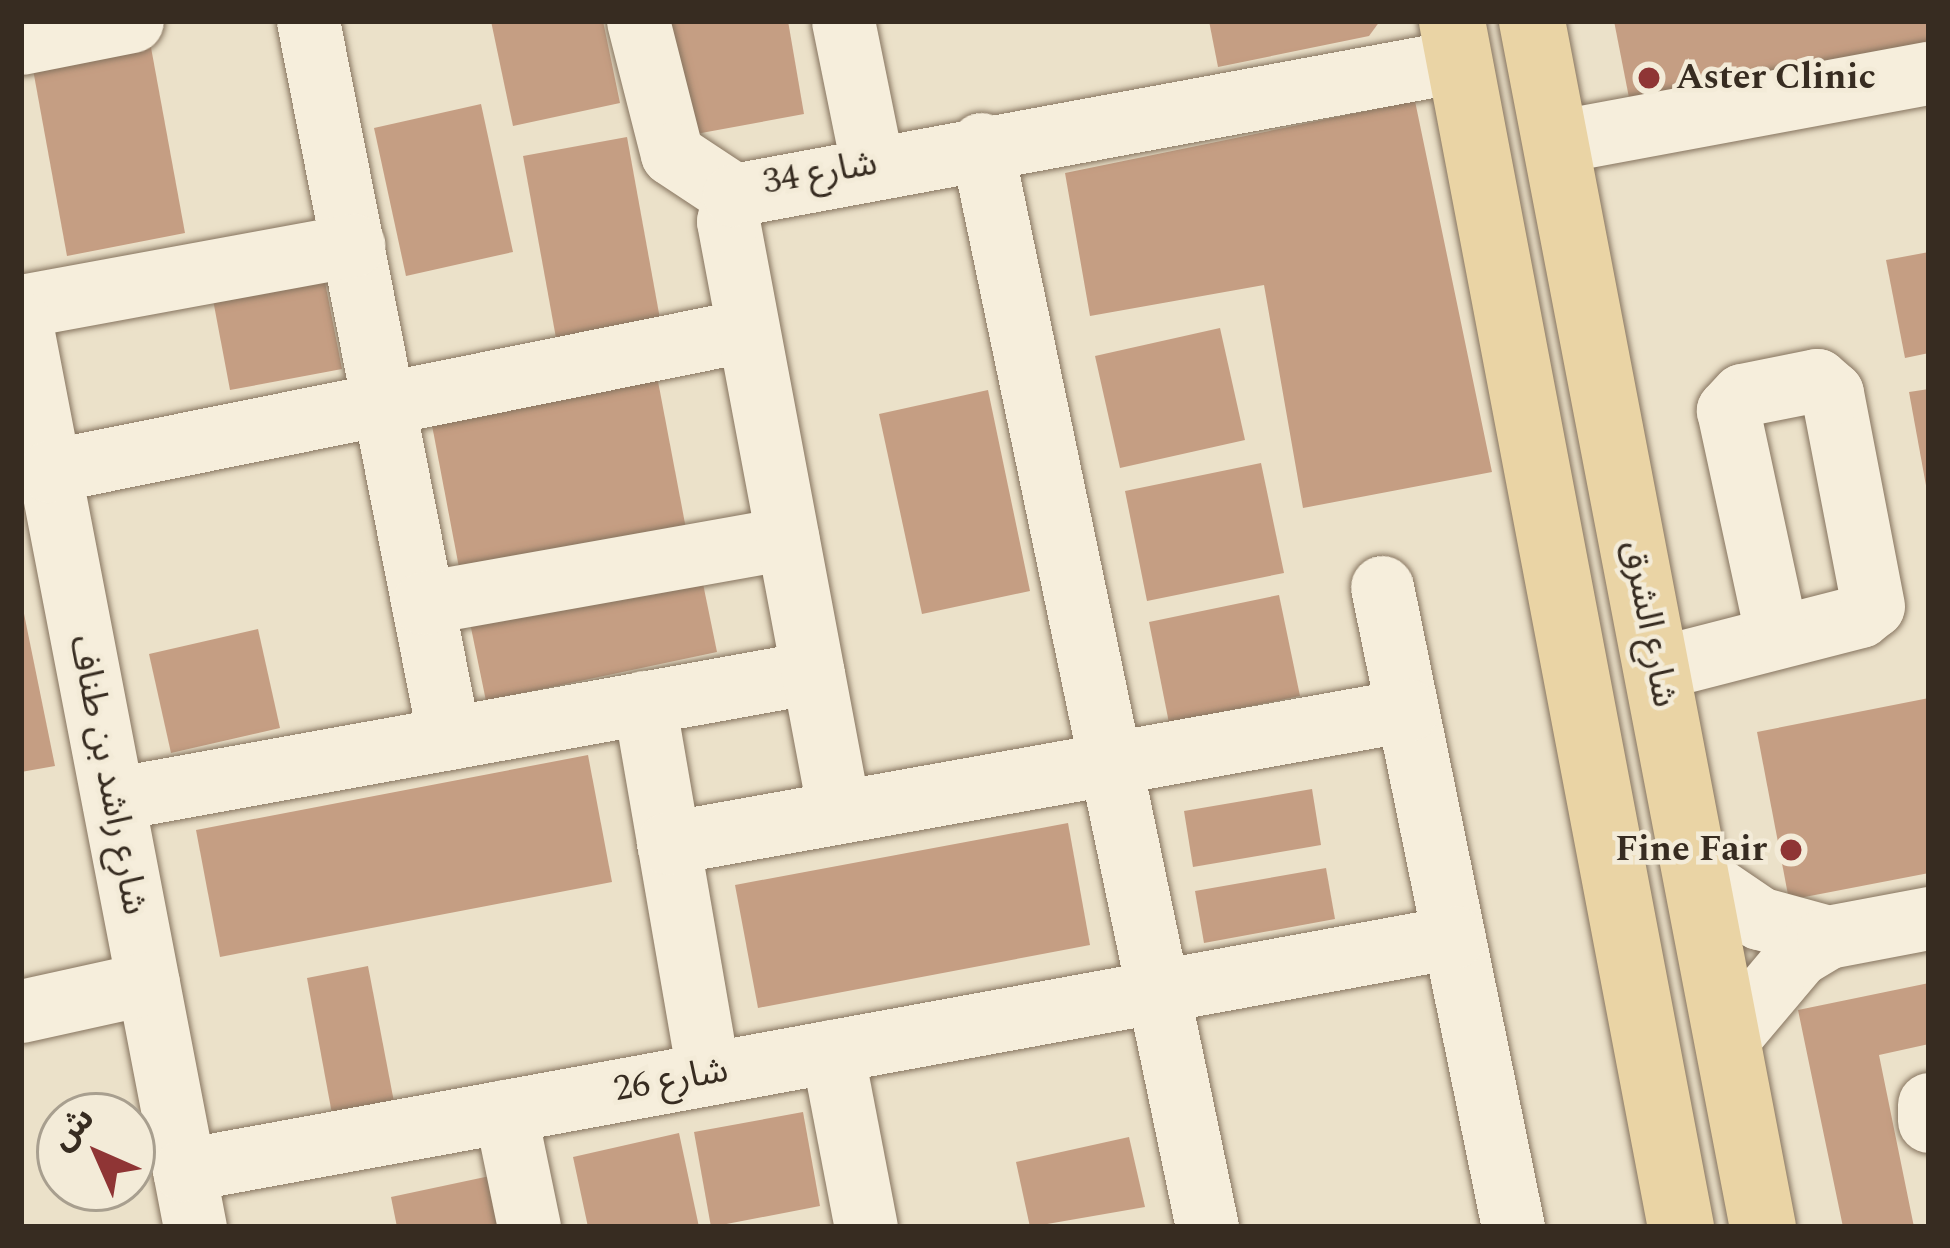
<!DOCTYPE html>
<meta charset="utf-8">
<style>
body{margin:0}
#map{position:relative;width:1950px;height:1248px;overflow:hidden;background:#ebe1c9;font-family:Spectral,"Noto Sans Arabic",serif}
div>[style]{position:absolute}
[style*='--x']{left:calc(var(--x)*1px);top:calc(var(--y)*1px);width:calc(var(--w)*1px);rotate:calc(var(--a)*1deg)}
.building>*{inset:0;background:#c59e83}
.roads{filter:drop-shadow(0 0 3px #86745f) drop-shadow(0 0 3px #86745f)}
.minor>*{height:63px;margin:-31.5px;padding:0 31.5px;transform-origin:31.5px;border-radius:31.5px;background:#f6eedc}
.major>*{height:66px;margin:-33px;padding:0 33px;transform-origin:33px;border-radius:33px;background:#ead4a5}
.dots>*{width:33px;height:33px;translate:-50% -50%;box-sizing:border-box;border:6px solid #f3ebd8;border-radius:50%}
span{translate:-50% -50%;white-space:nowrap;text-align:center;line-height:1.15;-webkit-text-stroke:9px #f3ebd8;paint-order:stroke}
.poi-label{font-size:36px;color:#372c21;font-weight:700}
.left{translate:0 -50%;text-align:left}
.right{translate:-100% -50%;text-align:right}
.street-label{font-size:36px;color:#372c21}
.frame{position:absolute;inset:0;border:24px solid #372c21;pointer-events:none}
.north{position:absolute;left:36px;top:1092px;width:120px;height:120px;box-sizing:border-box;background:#f3ebd8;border:3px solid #a89f8f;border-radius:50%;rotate:315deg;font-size:33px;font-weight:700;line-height:48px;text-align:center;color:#372c21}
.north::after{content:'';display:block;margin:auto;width:42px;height:54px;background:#8f3535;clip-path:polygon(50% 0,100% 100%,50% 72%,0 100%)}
</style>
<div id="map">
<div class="building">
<div style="clip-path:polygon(491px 21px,603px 21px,620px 103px,513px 126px)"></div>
<div style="clip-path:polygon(665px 21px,788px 21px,804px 114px,685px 136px)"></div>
<div style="clip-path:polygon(1209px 21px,1380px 21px,1369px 36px,1218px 67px)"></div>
<div style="clip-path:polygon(1614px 21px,1929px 21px,1929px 55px,1632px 113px)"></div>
<div style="clip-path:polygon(150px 42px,185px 233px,67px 256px,32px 64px)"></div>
<div style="clip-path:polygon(1415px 101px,1492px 472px,1303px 508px,1264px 285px,1090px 316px,1065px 173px)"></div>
<div style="clip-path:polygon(481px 104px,513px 252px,406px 276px,374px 128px)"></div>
<div style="clip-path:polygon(627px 137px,664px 341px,560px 360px,523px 156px)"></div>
<div style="clip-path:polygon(1929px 252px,1929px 353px,1905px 358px,1886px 260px)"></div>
<div style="clip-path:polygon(322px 267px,342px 369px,230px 390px,211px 289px)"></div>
<div style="clip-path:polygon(1220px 328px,1245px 440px,1120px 468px,1095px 356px)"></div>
<div style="clip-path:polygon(657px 376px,687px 534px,461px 578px,431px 420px)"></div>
<div style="clip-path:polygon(1929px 389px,1929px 491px,1927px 491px,1909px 392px)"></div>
<div style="clip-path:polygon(988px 390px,1030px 591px,922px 614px,879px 414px)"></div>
<div style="clip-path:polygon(1261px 463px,1284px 573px,1147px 601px,1125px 491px)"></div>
<div style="clip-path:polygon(700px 569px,717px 652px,486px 701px,469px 618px)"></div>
<div style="clip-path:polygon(1279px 595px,1300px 696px,1169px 723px,1149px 622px)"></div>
<div style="clip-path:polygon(21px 599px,55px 766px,21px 772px)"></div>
<div style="clip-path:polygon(258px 629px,280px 728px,171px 753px,149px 654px)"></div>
<div style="clip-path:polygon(1929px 698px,1929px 873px,1789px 900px,1757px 732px)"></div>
<div style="clip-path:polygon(588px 755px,612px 882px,220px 957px,196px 830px)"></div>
<div style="clip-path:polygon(1312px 789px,1321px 845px,1193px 867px,1184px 811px)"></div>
<div style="clip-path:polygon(1068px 823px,1090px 945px,758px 1008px,735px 885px)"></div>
<div style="clip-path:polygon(1326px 868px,1335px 919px,1204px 943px,1195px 891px)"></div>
<div style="clip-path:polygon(368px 966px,394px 1102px,332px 1114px,307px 978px)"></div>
<div style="clip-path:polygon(1929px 983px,1929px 1044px,1879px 1055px,1914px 1227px,1843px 1227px,1798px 1010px)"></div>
<div style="clip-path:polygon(803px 1112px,820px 1206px,711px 1227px,694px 1132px)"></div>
<div style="clip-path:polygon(679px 1133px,699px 1227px,588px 1227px,573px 1157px)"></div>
<div style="clip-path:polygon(1129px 1137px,1145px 1207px,1030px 1227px,1016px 1162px)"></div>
<div style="clip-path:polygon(504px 1173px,515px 1227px,397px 1227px,391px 1197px)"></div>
</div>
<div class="roads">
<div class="minor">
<div style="--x:308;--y:21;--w:731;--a:78.87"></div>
<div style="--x:638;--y:21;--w:137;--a:75.7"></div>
<div style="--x:672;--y:154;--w:74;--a:33.5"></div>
<div style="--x:843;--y:21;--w:145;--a:78.5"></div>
<div style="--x:21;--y:43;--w:113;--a:-11.2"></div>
<div style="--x:1555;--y:142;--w:380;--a:-10.5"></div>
<div style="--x:981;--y:144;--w:1106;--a:78.21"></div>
<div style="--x:21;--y:306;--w:338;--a:-10.4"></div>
<div style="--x:21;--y:323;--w:921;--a:79.11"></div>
<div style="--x:50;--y:471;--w:712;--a:-11.42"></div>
<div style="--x:1382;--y:587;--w:653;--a:78.43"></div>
<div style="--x:423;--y:603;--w:370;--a:-10.1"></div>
<div style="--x:1658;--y:668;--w:209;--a:-14.4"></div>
<div style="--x:1860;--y:616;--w:16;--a:-38"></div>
<div style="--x:1873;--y:606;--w:217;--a:-100.9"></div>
<div style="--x:1832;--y:393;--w:20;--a:-139"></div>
<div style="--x:1817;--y:380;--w:76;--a:168.7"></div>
<div style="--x:1742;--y:395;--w:21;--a:133"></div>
<div style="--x:1728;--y:410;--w:232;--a:77.8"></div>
<div style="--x:644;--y:702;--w:376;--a:80.2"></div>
<div style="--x:113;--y:799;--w:711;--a:-10.28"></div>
<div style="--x:839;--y:812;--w:601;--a:-100.64"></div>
<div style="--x:728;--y:221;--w:27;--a:-77"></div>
<div style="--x:734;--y:195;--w:736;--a:-10.49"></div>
<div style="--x:668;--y:843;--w:751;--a:-10.2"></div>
<div style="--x:1699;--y:877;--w:73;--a:34.3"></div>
<div style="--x:1759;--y:918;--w:72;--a:15.4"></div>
<div style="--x:21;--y:1011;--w:130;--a:-12.4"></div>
<div style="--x:1729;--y:1037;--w:107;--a:-49.9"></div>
<div style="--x:1798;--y:955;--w:35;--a:-31"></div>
<div style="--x:1828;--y:937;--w:103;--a:-10.7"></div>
<div style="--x:832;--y:1051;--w:179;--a:79.1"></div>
<div style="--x:1929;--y:1104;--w:17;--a:90"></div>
<div style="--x:505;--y:1111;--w:118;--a:78.3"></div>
<div style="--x:184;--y:1170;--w:1291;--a:-10.4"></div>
</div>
<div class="major">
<div style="--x:1452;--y:21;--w:1228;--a:79.25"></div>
<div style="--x:1532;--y:21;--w:1228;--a:79.16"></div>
</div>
</div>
<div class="dots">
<div style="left:1649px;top:78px;background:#8f3535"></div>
<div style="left:1791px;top:850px;background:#8f3535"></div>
</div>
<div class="poi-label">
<span class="left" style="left:1676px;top:78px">Aster Clinic</span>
<span class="right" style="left:1767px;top:850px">Fine Fair</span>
</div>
<div class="street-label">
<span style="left:820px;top:173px;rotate:-10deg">شارع 34</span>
<span style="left:1649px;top:624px;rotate:79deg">شارع الشرق</span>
<span style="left:108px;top:775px;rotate:79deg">شارع راشد بن طناف</span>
<span style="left:671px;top:1080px;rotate:-10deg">شارع 26</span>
</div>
<div class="frame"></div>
<div class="north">ش</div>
</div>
